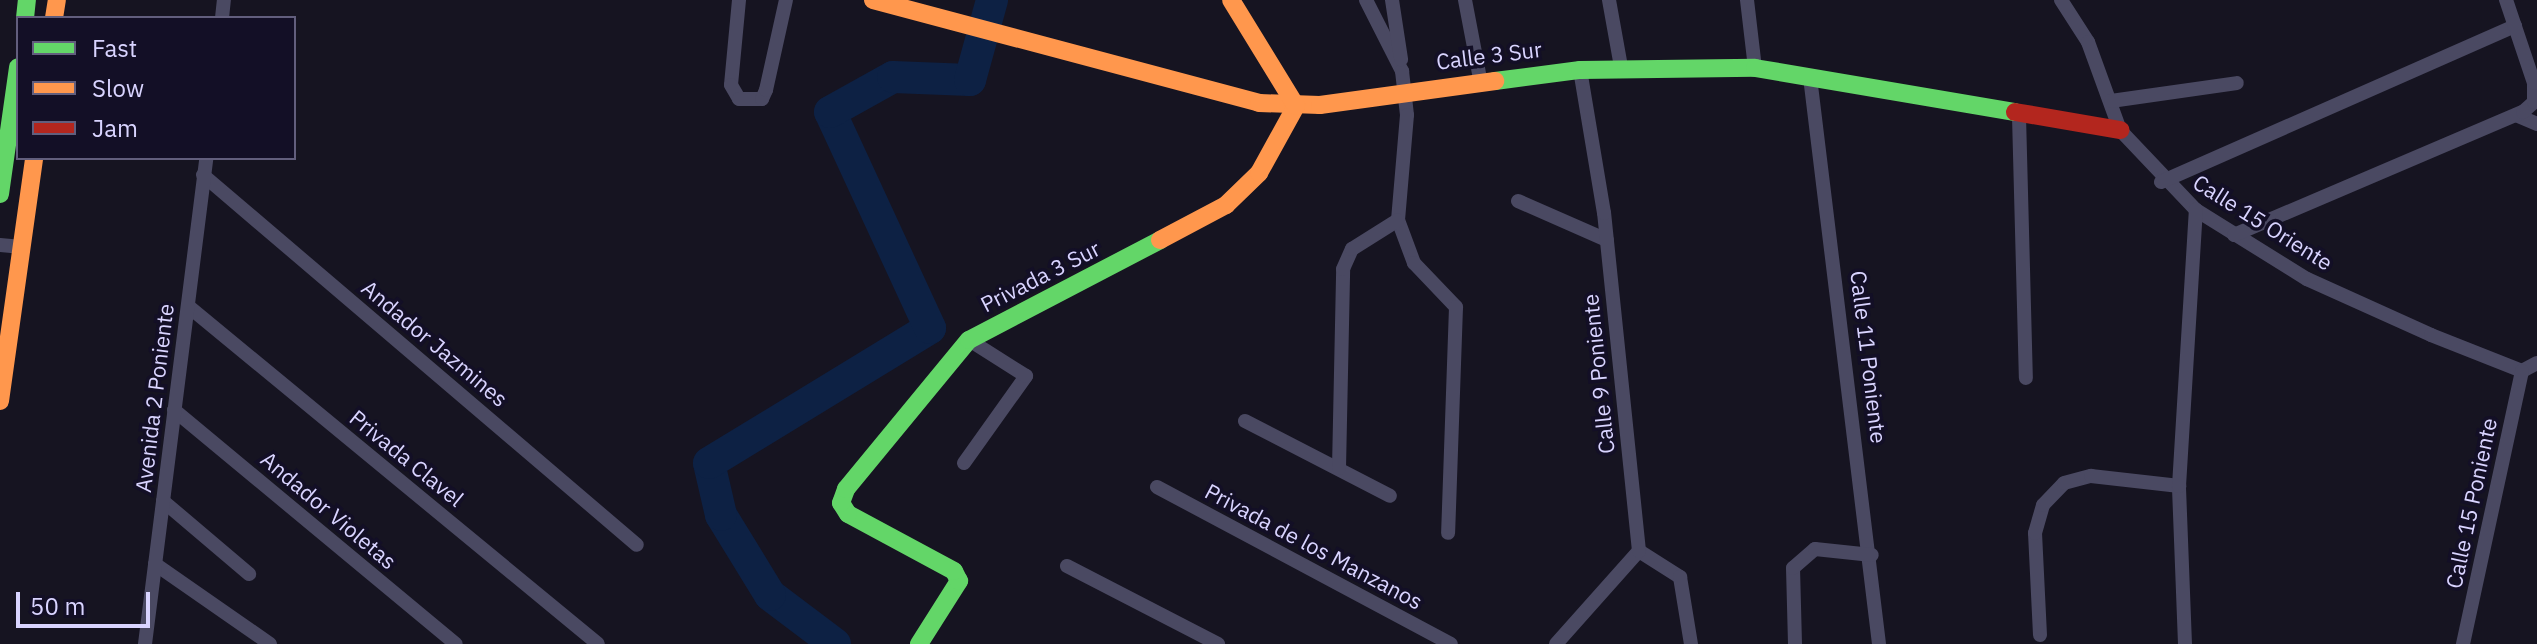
<!DOCTYPE html>
<style>
body{margin:0}
#map{position:relative;width:2537px;height:644px;overflow:hidden;background:#161421;font-family:"IBM Plex Sans",sans-serif}
div>[style]{position:absolute}
[style*='--x']{left:calc(var(--x)*1px);top:calc(var(--y)*1px);width:calc(var(--w)*1px);rotate:calc(var(--a)*1deg)}
.river>*{height:32px;margin:-16px;padding:0 16px;transform-origin:16px;border-radius:16px;background:#0d2144}
.street>*{height:14px;margin:-7px;padding:0 7px;transform-origin:7px;border-radius:7px;background:#4a4962}
.fast>*{height:18px;margin:-9px;padding:0 9px;transform-origin:9px;border-radius:9px;background:#63d668}
.slow>*{height:18px;margin:-9px;padding:0 9px;transform-origin:9px;border-radius:9px;background:#ff974d}
.jam>*{height:18px;margin:-9px;padding:0 9px;transform-origin:9px;border-radius:9px;background:#b3261e}
span{translate:-50% -50%;white-space:nowrap;text-align:center;line-height:1.15;-webkit-text-stroke:7px #130f26;paint-order:stroke}
.street-label{font-size:22px;color:#d9d4ff}
.legend{position:absolute;left:16px;top:16px;width:280px;height:144px;box-sizing:border-box;background:#130f26;border:2px solid #625e7d;margin:0;padding:10px 14px;list-style:none;font-size:24px;color:#d9d4ff}
.legend li{display:flex;align-items:center;gap:16px;height:40px}
.legend b{width:40px;border:2px solid #625e7d}
.scale{position:absolute;left:16px;top:592px;width:134px;height:36px;box-sizing:border-box;border:4px solid #d9d4ff;border-top:0;padding-left:10px;font-size:24px;line-height:28px;white-space:nowrap;color:#d9d4ff;-webkit-text-stroke:6px #130f26;paint-order:stroke}
</style>
<div id="map">
<div class="river">
<div style="--x:835;--y:644;--w:81;--a:-143"></div>
<div style="--x:770;--y:595;--w:94;--a:-121.5"></div>
<div style="--x:721;--y:515;--w:53;--a:-103"></div>
<div style="--x:709;--y:463;--w:259;--a:-31.4"></div>
<div style="--x:930;--y:328;--w:238;--a:-114.8"></div>
<div style="--x:830;--y:112;--w:72;--a:-29.1"></div>
<div style="--x:893;--y:77;--w:77;--a:2.2"></div>
<div style="--x:970;--y:80;--w:83;--a:-74.6"></div>
</div>
<div class="street">
<div style="--x:739;--y:0;--w:85;--a:95.4"></div>
<div style="--x:731;--y:85;--w:16;--a:60"></div>
<div style="--x:739;--y:99;--w:23;--a:0"></div>
<div style="--x:762;--y:99;--w:10;--a:-66"></div>
<div style="--x:766;--y:90;--w:92;--a:-77.5"></div>
<div style="--x:1366;--y:0;--w:80;--a:63.1"></div>
<div style="--x:1402;--y:71;--w:44;--a:83.5"></div>
<div style="--x:1407;--y:115;--w:105;--a:94.9"></div>
<div style="--x:1398;--y:220;--w:46;--a:69.6"></div>
<div style="--x:1414;--y:263;--w:61;--a:46.3"></div>
<div style="--x:1456;--y:307;--w:226;--a:92"></div>
<div style="--x:1392;--y:0;--w:60;--a:81.3"></div>
<div style="--x:1465;--y:0;--w:80;--a:79.2"></div>
<div style="--x:1609;--y:0;--w:68;--a:79.8"></div>
<div style="--x:1747;--y:0;--w:68;--a:83.3"></div>
<div style="--x:2061;--y:0;--w:50;--a:57.3"></div>
<div style="--x:2088;--y:42;--w:94;--a:70"></div>
<div style="--x:2120;--y:130;--w:110;--a:46.5"></div>
<div style="--x:2196;--y:210;--w:131;--a:31.9"></div>
<div style="--x:2307;--y:279;--w:136;--a:24.3"></div>
<div style="--x:2431;--y:335;--w:98;--a:21.6"></div>
<div style="--x:2522;--y:371;--w:17;--a:-28"></div>
<div style="--x:222;--y:18;--w:18;--a:-84"></div>
<div style="--x:1810;--y:77;--w:571;--a:83.06"></div>
<div style="--x:2111;--y:101;--w:127;--a:-8.1"></div>
<div style="--x:2516;--y:115;--w:23;--a:23"></div>
<div style="--x:2019;--y:116;--w:262;--a:88.5"></div>
<div style="--x:203;--y:175;--w:570;--a:40.45"></div>
<div style="--x:2161;--y:182;--w:387;--a:-23.8"></div>
<div style="--x:1518;--y:201;--w:97;--a:23.7"></div>
<div style="--x:2234;--y:235;--w:314;--a:-23.1"></div>
<div style="--x:2523;--y:112;--w:15;--a:-42"></div>
<div style="--x:2534;--y:102;--w:19;--a:-90"></div>
<div style="--x:2534;--y:83;--w:88;--a:-108.6"></div>
<div style="--x:0;--y:245;--w:22;--a:5"></div>
<div style="--x:188;--y:306;--w:531;--a:39.5"></div>
<div style="--x:174;--y:410;--w:366;--a:39.7"></div>
<div style="--x:1245;--y:421;--w:163;--a:27.3"></div>
<div style="--x:964;--y:463;--w:107;--a:-54.5"></div>
<div style="--x:1026;--y:376;--w:67;--a:-147.7"></div>
<div style="--x:1339;--y:468;--w:199;--a:-88.8"></div>
<div style="--x:1343;--y:269;--w:22;--a:-66"></div>
<div style="--x:1352;--y:249;--w:54;--a:-32.2"></div>
<div style="--x:1157;--y:487;--w:333;--a:28.1"></div>
<div style="--x:163;--y:501;--w:113;--a:40.3"></div>
<div style="--x:1639;--y:551;--w:49;--a:32.4"></div>
<div style="--x:1680;--y:577;--w:68;--a:80.7"></div>
<div style="--x:155;--y:564;--w:140;--a:34.8"></div>
<div style="--x:1067;--y:566;--w:170;--a:27.3"></div>
<div style="--x:2040;--y:635;--w:102;--a:-92.8"></div>
<div style="--x:2035;--y:533;--w:29;--a:-74"></div>
<div style="--x:2043;--y:505;--w:30;--a:-46"></div>
<div style="--x:2064;--y:483;--w:28;--a:-15"></div>
<div style="--x:2091;--y:476;--w:89;--a:6.5"></div>
<div style="--x:145;--y:644;--w:490;--a:-82.8"></div>
<div style="--x:1556;--y:644;--w:125;--a:-48.3"></div>
<div style="--x:1639;--y:551;--w:340;--a:-95.9"></div>
<div style="--x:1604;--y:213;--w:145;--a:-99.5"></div>
<div style="--x:1795;--y:644;--w:76;--a:-91.5"></div>
<div style="--x:1793;--y:568;--w:29;--a:-41"></div>
<div style="--x:1815;--y:549;--w:57;--a:6"></div>
<div style="--x:2185;--y:644;--w:158;--a:-92.2"></div>
<div style="--x:2179;--y:486;--w:277;--a:-86.5"></div>
<div style="--x:2463;--y:644;--w:279;--a:-77.8"></div>
</div>
<div class="fast">
<div style="--x:25;--y:18;--w:18;--a:-84"></div>
<div style="--x:1495;--y:81;--w:86;--a:-7.4"></div>
<div style="--x:1580;--y:70;--w:175;--a:-0.7"></div>
<div style="--x:1755;--y:68;--w:264;--a:9.6"></div>
<div style="--x:0;--y:194;--w:128;--a:-81.9"></div>
<div style="--x:919;--y:644;--w:75;--a:-57.6"></div>
<div style="--x:959;--y:581;--w:11;--a:-117"></div>
<div style="--x:954;--y:571;--w:120;--a:-151.7"></div>
<div style="--x:848;--y:514;--w:13;--a:-122"></div>
<div style="--x:841;--y:503;--w:15;--a:-70"></div>
<div style="--x:846;--y:489;--w:193;--a:-50.5"></div>
<div style="--x:969;--y:340;--w:216;--a:-27.6"></div>
</div>
<div class="slow">
<div style="--x:873;--y:0;--w:400;--a:14.9"></div>
<div style="--x:1259;--y:103;--w:61;--a:1.9"></div>
<div style="--x:1320;--y:105;--w:177;--a:-7.8"></div>
<div style="--x:54;--y:18;--w:18;--a:-81"></div>
<div style="--x:1160;--y:240;--w:75;--a:-27.9"></div>
<div style="--x:1226;--y:205;--w:46;--a:-44.1"></div>
<div style="--x:1259;--y:173;--w:77;--a:-61.1"></div>
<div style="--x:1296;--y:106;--w:124;--a:-121.5"></div>
<div style="--x:0;--y:401;--w:245;--a:-82"></div>
</div>
<div class="jam">
<div style="--x:2015;--y:112;--w:107;--a:9.7"></div>
</div>
<div class="street-label">
<span style="left:1489px;top:55px;rotate:-7deg">Calle 3 Sur</span>
<span style="left:2263px;top:222px;rotate:32deg">Calle 15 Oriente</span>
<span style="left:1040px;top:276px;rotate:-27deg">Privada 3 Sur</span>
<span style="left:435px;top:343px;rotate:40deg">Andador Jazmines</span>
<span style="left:1869px;top:357px;rotate:83deg">Calle 11 Poniente</span>
<span style="left:1598px;top:374px;rotate:-96deg">Calle 9 Poniente</span>
<span style="left:154px;top:398px;rotate:-83deg">Avenida 2 Poniente</span>
<span style="left:407px;top:458px;rotate:39deg">Privada Clavel</span>
<span style="left:2471px;top:503px;rotate:-78deg">Calle 15 Poniente</span>
<span style="left:329px;top:510px;rotate:40deg">Andador Violetas</span>
<span style="left:1314px;top:546px;rotate:28deg">Privada de los Manzanos</span>
</div>
<ul class="legend">
<li><b style="height:10px;background:#63d668"></b>Fast</li>
<li><b style="height:10px;background:#ff974d"></b>Slow</li>
<li><b style="height:10px;background:#b3261e"></b>Jam</li>
</ul>
<div class="scale">50 m</div>
</div>
